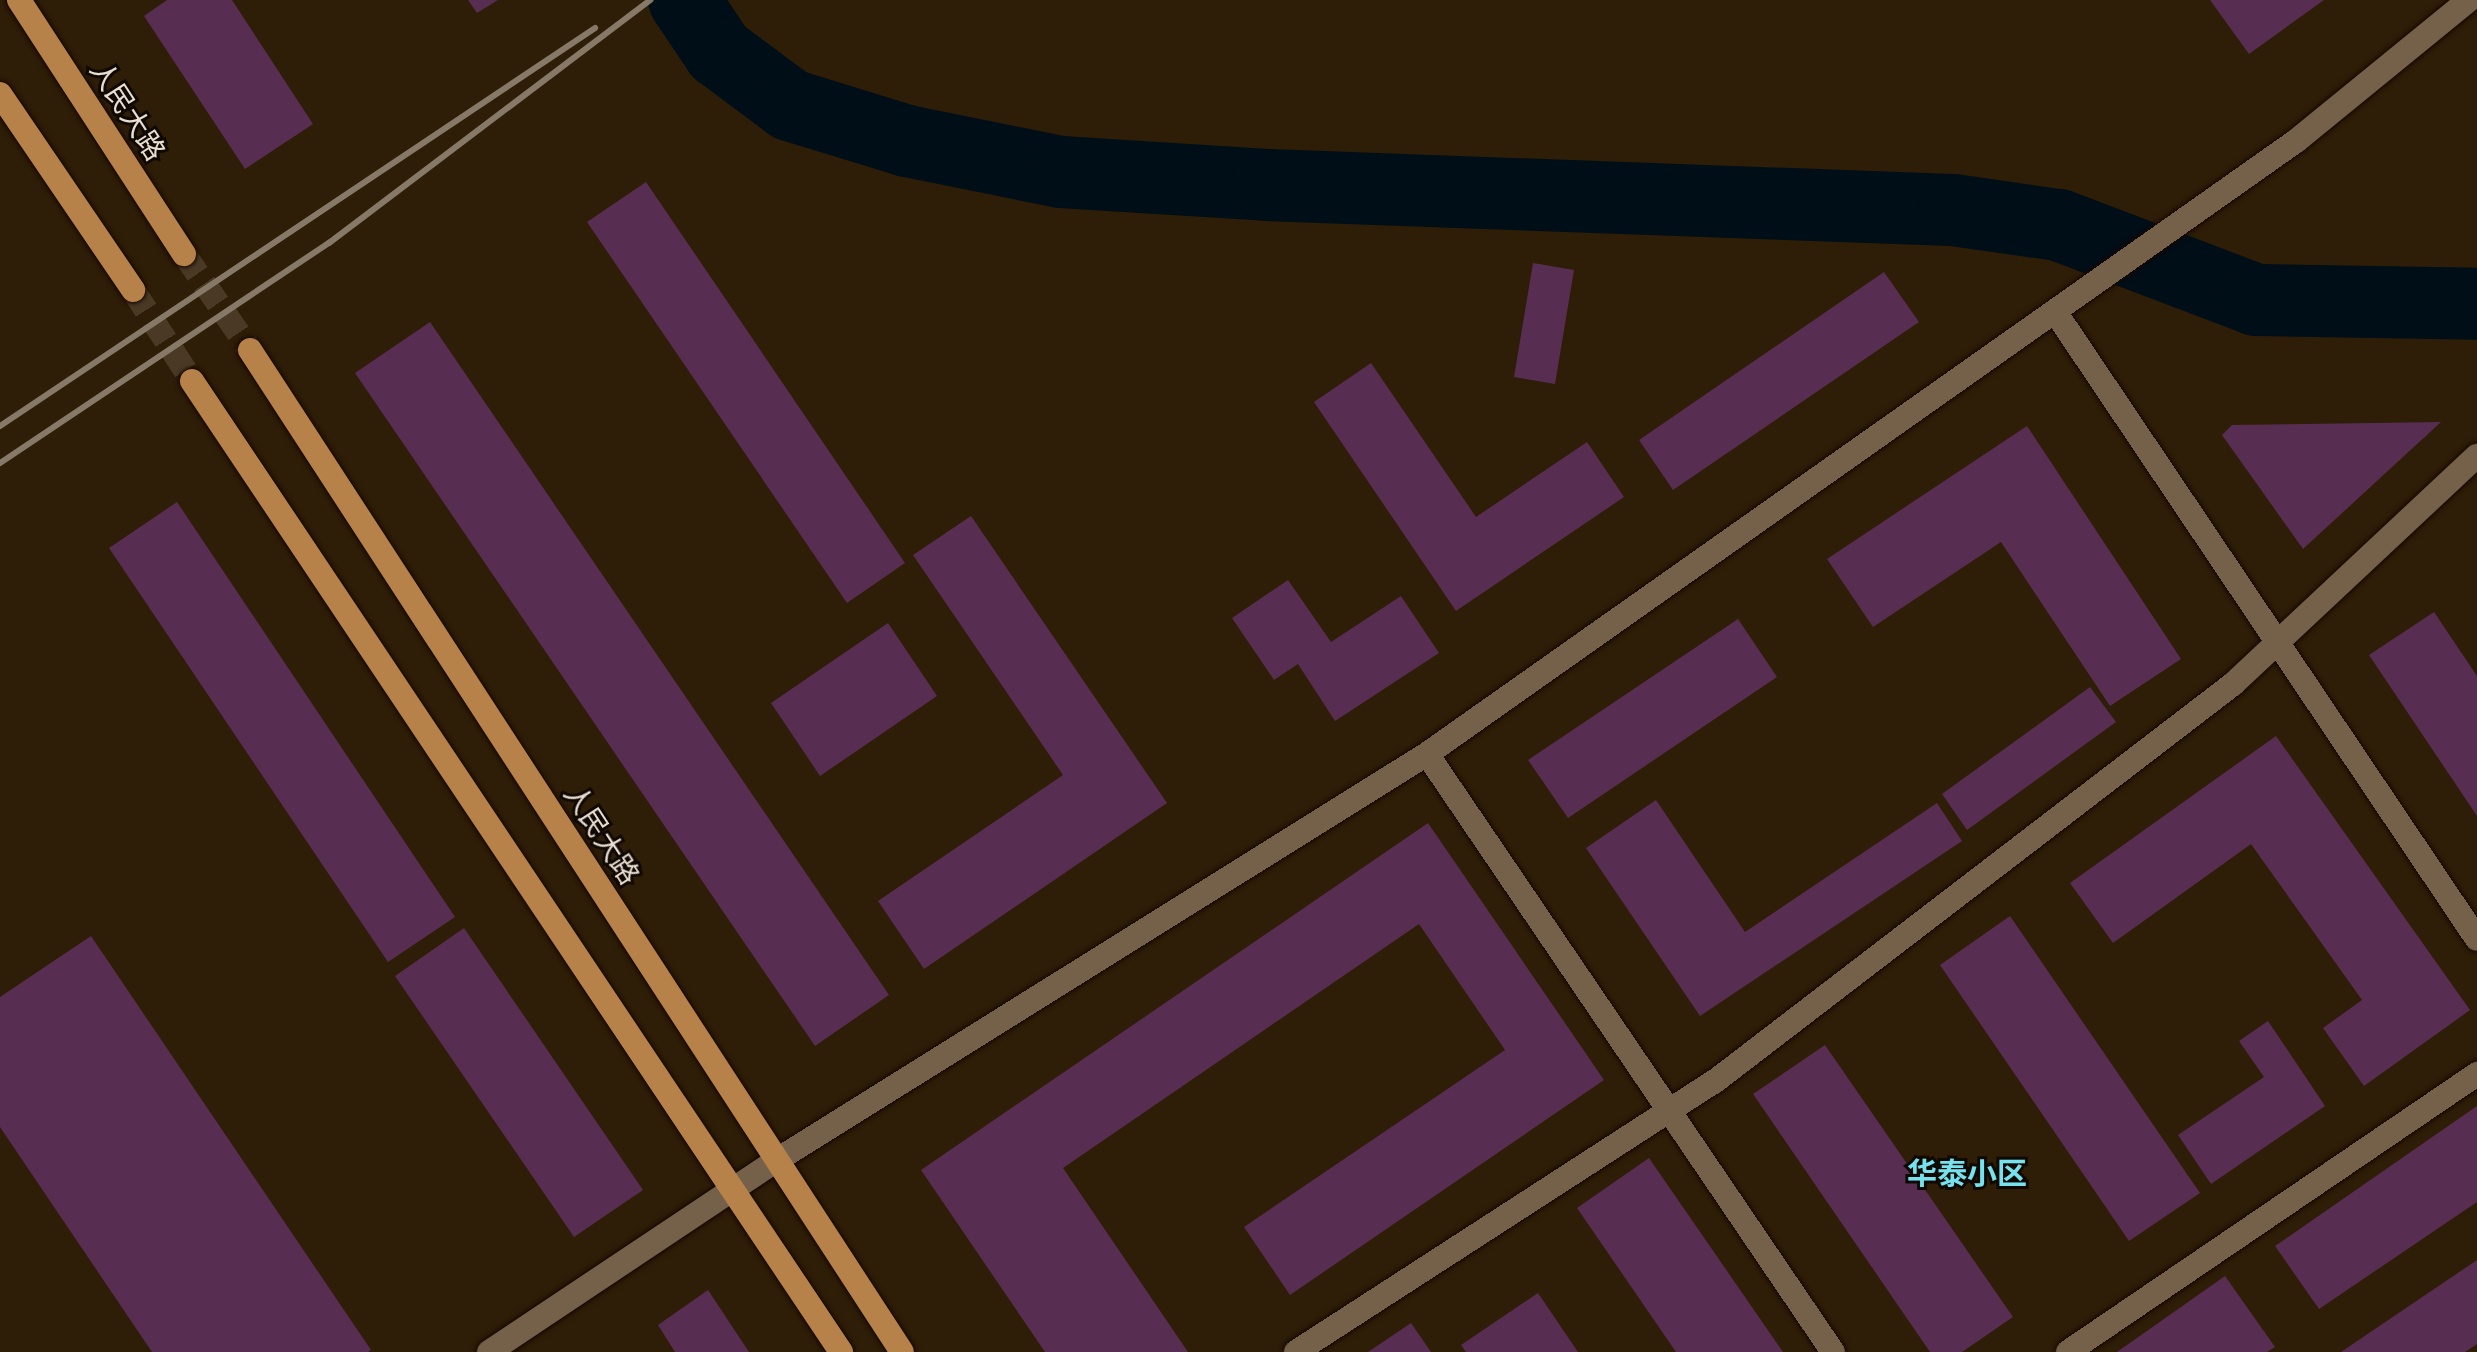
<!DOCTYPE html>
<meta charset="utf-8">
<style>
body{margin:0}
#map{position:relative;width:2477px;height:1352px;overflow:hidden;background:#2e1d07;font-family:Roboto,"Noto Sans SC",sans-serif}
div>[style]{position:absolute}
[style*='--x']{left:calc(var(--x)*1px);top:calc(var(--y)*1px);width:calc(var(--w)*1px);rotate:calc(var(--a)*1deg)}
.river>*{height:72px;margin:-36px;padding:0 36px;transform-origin:36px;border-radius:36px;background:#000e18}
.building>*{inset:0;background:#572e52}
.major-tunnel>*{height:24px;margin-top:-12px;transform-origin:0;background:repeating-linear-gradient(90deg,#4a3a25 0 24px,transparent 0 36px)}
.roads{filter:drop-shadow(0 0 2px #150700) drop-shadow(0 0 2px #150700)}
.minor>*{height:24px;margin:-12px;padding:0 12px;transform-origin:12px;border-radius:12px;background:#75614a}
.major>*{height:24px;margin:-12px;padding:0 12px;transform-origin:12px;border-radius:12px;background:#b68249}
.rail>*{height:6px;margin:-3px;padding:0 3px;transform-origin:3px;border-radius:3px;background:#877967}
span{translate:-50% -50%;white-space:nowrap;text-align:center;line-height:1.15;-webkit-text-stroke:6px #100903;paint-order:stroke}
.street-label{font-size:28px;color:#e9ded1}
.neighbourhood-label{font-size:30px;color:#77e2ef;font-weight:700}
</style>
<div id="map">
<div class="river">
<div style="--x:684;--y:0;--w:63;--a:56.1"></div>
<div style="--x:719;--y:52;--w:89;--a:36.7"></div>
<div style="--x:790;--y:105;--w:122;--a:17.1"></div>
<div style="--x:907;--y:141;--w:157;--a:11.4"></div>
<div style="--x:1061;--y:172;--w:206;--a:3.6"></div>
<div style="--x:1267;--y:185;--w:686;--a:2.09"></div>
<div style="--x:1953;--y:210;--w:107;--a:8.1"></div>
<div style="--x:2059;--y:225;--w:211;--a:20.8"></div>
<div style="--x:2256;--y:300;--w:221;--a:1"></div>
</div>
<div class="building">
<div style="clip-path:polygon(167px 0,232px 0,313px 124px,245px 169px,144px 16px)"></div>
<div style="clip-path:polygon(468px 0,498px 0,477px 13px)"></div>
<div style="clip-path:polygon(2210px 0,2324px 0,2249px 54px)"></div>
<div style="clip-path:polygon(646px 182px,905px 563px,847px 603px,587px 222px)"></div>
<div style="clip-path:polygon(1533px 263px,1574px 270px,1555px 384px,1514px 377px)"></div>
<div style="clip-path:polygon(1884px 272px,1919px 322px,1673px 490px,1639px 440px)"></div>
<div style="clip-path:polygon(430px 322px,889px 995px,815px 1046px,355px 373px)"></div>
<div style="clip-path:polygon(1371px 363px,1476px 517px,1587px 442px,1624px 497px,1456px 611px,1314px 402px)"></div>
<div style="clip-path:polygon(2441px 422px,2303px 549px,2222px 435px,2232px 425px)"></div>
<div style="clip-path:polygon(2027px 426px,2181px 659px,2110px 706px,2001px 542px,1873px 627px,1827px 559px)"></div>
<div style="clip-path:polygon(177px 502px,455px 917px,388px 962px,109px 548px)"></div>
<div style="clip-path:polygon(971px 516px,1167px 803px,924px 969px,878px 901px,1063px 775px,913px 555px)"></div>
<div style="clip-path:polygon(1288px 580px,1331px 642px,1401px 596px,1439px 653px,1335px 721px,1298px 664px,1274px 680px,1232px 618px)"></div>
<div style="clip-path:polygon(2434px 612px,2477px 676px,2477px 816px,2369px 655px)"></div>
<div style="clip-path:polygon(1738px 619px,1777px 677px,1568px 818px,1528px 760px)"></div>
<div style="clip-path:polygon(888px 623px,937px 696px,820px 776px,771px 703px)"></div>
<div style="clip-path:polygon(2090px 687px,2116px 722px,1967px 830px,1942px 794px)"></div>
<div style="clip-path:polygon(2276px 736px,2470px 1010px,2364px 1086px,2323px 1028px,2362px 1000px,2251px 844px,2113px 943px,2070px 883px)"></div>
<div style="clip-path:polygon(1656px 800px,1745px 932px,1937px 803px,1962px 841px,1700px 1016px,1586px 848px)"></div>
<div style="clip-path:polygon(1428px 823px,1604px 1080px,1290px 1295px,1244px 1227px,1505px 1050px,1419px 924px,1063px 1168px,1188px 1352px,1045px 1352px,921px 1170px)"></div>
<div style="clip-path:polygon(2010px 916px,2200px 1193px,2129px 1241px,1940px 965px)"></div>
<div style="clip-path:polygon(464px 928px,643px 1190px,574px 1237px,395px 976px)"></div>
<div style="clip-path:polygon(91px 936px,371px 1350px,368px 1352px,152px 1352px,0 1127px,0 997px)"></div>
<div style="clip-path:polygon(2268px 1021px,2325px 1106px,2211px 1184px,2178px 1135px,2264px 1077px,2239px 1041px)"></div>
<div style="clip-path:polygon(1825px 1045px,2013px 1317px,1962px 1352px,1930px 1352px,1753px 1094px)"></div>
<div style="clip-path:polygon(2477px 1106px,2477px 1202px,2319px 1309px,2275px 1246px)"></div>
<div style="clip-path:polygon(1649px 1158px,1783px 1352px,1676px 1352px,1577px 1208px)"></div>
<div style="clip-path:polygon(2477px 1260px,2477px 1344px,2465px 1352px,2341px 1352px)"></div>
<div style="clip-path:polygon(2225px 1276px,2275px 1347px,2267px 1352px,2117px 1352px)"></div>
<div style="clip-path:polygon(708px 1290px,749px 1352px,675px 1352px,658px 1325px)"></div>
<div style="clip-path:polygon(1538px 1293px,1578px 1352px,1466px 1352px,1461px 1345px)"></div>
<div style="clip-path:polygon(1411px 1323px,1431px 1352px,1368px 1352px)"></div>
</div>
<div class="major-tunnel">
<div style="--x:184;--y:254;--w:116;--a:55.5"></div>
<div style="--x:133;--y:290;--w:108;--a:57"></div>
</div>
<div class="roads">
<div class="minor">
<div style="--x:2056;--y:313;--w:754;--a:56.08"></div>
<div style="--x:1427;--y:754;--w:723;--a:55.83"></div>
<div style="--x:489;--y:1352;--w:346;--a:-33.7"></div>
<div style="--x:777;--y:1160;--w:766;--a:-31.99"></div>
<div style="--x:1427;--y:754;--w:1063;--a:-35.2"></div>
<div style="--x:2296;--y:141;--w:223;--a:-39.2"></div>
<div style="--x:1296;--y:1352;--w:498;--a:-32.9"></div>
<div style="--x:1714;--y:1082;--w:654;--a:-37.48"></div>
<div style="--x:2233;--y:684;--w:334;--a:-43.1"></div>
<div style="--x:2068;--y:1352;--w:495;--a:-34.2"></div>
</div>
<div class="major">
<div style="--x:19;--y:0;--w:303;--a:57"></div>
<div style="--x:0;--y:94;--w:237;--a:55.8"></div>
<div style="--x:250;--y:350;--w:1195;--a:56.95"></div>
<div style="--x:192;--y:381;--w:1168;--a:56.24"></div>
</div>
</div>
<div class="rail">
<div style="--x:0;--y:426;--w:716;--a:-33.78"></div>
<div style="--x:0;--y:463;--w:396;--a:-33.8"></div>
<div style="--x:329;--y:243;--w:403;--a:-37.1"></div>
</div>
<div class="street-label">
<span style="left:127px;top:111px;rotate:57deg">人民大路</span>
<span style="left:601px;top:835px;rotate:57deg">人民大路</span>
</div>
<div class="neighbourhood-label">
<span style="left:1967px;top:1174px">华泰小区</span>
</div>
</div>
